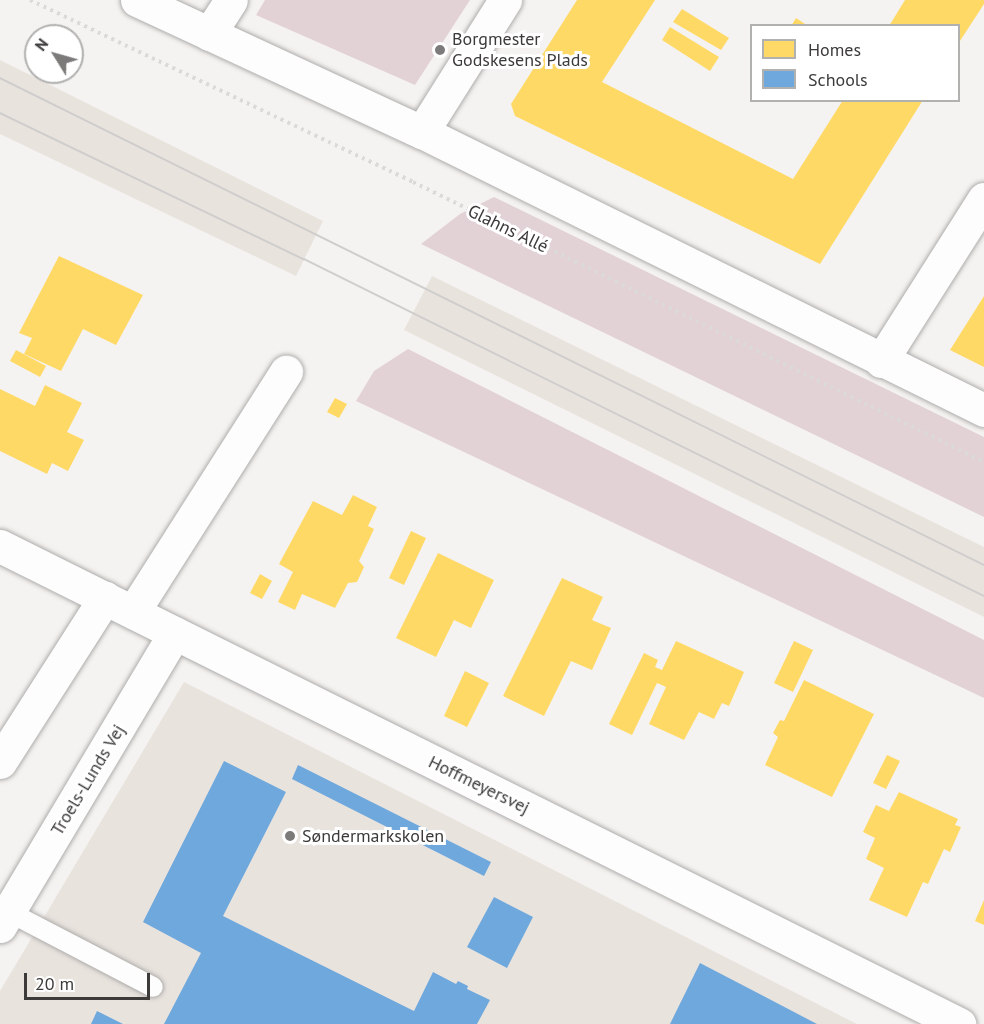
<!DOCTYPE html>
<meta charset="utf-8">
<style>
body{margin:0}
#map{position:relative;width:984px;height:1024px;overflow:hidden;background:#f5f3f1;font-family:"PT Sans",sans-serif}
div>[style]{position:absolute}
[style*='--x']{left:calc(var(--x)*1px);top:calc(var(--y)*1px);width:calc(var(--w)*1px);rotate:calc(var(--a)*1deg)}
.built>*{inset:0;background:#e9e3de}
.green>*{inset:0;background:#e2d2d6}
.homes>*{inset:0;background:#ffd966}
.schools>*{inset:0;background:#6fa8dc}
.path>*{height:4px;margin-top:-2px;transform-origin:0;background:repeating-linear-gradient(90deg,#dbdad9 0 3px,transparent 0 7.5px)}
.roads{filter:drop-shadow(0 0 2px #aeadab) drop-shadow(0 0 2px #aeadab)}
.lane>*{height:20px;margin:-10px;padding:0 10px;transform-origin:10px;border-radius:10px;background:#fefdfd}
.street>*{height:33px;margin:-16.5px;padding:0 16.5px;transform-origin:16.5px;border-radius:16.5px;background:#fefdfd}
.tram>*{height:1.5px;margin:-0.75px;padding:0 0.75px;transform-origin:0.75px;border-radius:0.75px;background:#cfcecd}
.dots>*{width:16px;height:16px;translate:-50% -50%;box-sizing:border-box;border:3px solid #fff;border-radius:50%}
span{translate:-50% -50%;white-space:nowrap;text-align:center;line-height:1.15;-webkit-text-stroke:6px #fff;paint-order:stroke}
.poi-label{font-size:18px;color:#3c3b3a}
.left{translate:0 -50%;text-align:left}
.street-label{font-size:18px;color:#3c3b3a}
.legend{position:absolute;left:750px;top:24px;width:210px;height:78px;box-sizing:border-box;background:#fff;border:2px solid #b1b1b0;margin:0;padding:8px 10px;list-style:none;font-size:18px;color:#3c3b3a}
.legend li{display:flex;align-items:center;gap:12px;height:30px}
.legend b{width:30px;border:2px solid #b1b1b0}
.north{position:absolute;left:24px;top:24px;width:60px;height:60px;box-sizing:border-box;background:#fff;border:2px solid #b1b1b0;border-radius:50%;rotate:307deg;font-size:16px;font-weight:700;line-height:24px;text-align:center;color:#3c3b3a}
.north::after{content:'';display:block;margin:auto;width:21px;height:27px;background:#7d7b7a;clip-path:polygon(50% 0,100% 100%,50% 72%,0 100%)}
.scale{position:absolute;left:24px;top:973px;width:126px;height:27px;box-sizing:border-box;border:3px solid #3c3b3a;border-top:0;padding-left:8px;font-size:18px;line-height:21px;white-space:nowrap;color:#3c3b3a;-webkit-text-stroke:4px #fff;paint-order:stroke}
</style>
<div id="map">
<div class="built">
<div style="clip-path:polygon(0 60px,323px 221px,296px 276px,0 134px)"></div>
<div style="clip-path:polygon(432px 276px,984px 547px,984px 617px,404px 330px)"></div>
<div style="clip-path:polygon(184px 682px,857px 1024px,0 1024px,0 991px)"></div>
</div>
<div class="green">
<div style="clip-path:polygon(265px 0,470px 0,415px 85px,256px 15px)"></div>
<div style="clip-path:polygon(494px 197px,984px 437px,984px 517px,421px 244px,460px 214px)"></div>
<div style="clip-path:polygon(408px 349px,984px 640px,984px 698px,356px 401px,374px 371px)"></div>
</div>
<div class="homes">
<div style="clip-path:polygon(577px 0,655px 0,602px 82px,793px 179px,843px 100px,923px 100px,820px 264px,515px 116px,511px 104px)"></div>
<div style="clip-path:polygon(905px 0,984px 0,984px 4px,958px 44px,958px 26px,889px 26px)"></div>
<div style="clip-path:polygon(682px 9px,729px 38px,721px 50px,673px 22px)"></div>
<div style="clip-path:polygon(796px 18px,808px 26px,791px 26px)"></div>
<div style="clip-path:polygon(670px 27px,719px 57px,710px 71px,662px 40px)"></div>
<div style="clip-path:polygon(59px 256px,143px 295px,116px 345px,83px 329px,61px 371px,24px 354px,32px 338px,19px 333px)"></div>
<div style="clip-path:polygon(984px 296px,984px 367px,950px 350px)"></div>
<div style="clip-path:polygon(16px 350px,46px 366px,40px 377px,10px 361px)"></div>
<div style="clip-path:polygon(45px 385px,82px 403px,67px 432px,84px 440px,68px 471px,52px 463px,47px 474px,0 451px,0 389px,35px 406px)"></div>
<div style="clip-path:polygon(335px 398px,347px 404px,339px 418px,327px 412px)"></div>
<div style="clip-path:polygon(353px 495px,377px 507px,368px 526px,374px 529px,359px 561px,364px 567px,357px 582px,348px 583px,335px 608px,302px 594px,295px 610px,278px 602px,293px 572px,279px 564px,313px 501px,342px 515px)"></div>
<div style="clip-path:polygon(411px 531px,426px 538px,404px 585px,389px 578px)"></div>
<div style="clip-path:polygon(438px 553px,494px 580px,471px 628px,454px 620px,436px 657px,396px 638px)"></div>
<div style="clip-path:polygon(260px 574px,272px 581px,262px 599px,250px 593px)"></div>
<div style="clip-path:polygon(562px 578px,603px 597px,592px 620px,611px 628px,592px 670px,571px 661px,544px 716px,503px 696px)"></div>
<div style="clip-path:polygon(676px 641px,744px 672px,729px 706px,722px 703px,714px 719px,699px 712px,684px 740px,649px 724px,666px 687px,657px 683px,632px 735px,609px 724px,644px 653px,658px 660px,655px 667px,662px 670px)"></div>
<div style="clip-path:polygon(794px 641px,813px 650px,793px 692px,774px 683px)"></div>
<div style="clip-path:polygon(465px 671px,489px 683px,467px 727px,444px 716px)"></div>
<div style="clip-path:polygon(804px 680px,874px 714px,832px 797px,765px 765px,778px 737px,773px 733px,780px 720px,784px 721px)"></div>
<div style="clip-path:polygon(887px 755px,900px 761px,886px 789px,873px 783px)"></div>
<div style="clip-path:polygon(899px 792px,958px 819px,955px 825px,961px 827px,950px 852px,944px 849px,928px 884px,923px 882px,907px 917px,869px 900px,884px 868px,866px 859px,875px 838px,863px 832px,876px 805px,889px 811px)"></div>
<div style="clip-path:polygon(984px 900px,984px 925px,975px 921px)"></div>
</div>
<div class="schools">
<div style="clip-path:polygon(224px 761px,286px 792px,223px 916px,414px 1011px,433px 972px,456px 984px,458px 981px,468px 986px,467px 989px,490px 1000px,477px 1024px,164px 1024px,201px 953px,143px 922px)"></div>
<div style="clip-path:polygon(298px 765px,491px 862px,484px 876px,292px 779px)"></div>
<div style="clip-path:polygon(494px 897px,533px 917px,507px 968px,467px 947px)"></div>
<div style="clip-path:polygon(700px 963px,817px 1024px,670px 1024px)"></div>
<div style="clip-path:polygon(97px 1011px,123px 1024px,91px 1024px)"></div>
</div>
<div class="path">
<div style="--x:30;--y:0;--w:424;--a:25.4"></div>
<div style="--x:413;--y:182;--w:636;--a:26.12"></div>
</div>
<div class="roads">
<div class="lane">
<div style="--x:9;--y:912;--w:162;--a:27.5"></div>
</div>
<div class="street">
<div style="--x:137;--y:0;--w:314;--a:24.9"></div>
<div style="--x:422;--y:132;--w:627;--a:26.32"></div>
<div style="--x:209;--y:34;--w:40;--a:-57.1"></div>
<div style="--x:422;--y:132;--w:156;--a:-57.8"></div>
<div style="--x:881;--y:361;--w:192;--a:-57.6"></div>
<div style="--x:0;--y:546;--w:1072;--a:26.49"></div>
<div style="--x:133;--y:612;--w:285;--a:-57.5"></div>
<div style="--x:0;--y:762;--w:195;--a:-57.4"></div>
<div style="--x:0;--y:926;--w:341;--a:-59.2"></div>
</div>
</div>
<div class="tram">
<div style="--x:0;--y:78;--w:1098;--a:26.33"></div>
<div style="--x:0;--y:113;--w:337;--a:25.7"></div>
<div style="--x:304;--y:259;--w:759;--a:26.36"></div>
</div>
<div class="dots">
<div style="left:440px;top:50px;background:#7d7b7a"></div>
<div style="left:290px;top:836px;background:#7d7b7a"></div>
</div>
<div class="poi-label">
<span class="left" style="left:452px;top:50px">Borgmester<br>Godskesens Plads</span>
<span class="left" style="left:302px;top:836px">Søndermarkskolen</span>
</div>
<div class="street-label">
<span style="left:508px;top:229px;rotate:26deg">Glahns Allé</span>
<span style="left:88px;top:780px;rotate:-59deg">Troels-Lunds Vej</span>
<span style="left:479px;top:785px;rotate:26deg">Hoffmeyersvej</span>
</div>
<ul class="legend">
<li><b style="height:16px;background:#ffd966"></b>Homes</li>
<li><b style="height:16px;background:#6fa8dc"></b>Schools</li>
</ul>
<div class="north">N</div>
<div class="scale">20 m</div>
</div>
